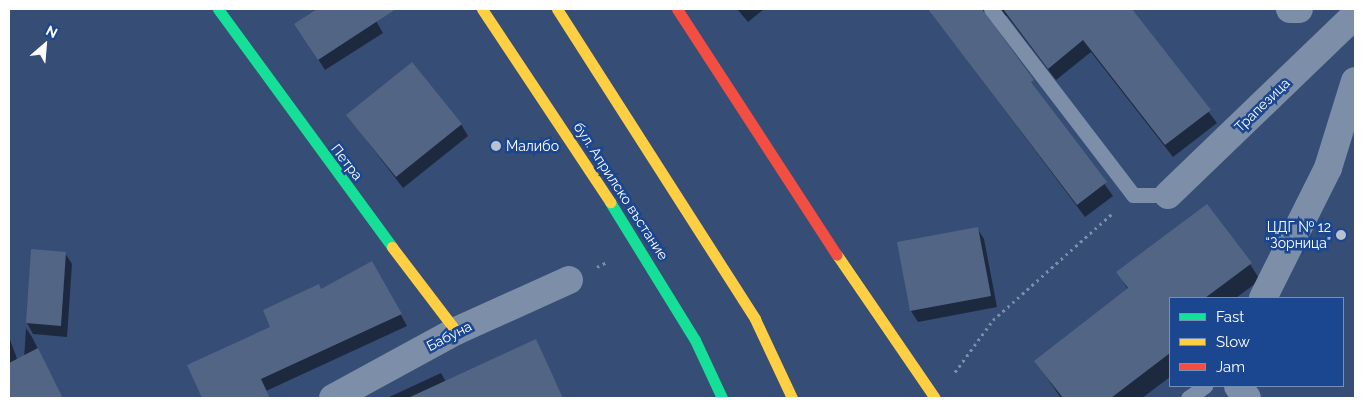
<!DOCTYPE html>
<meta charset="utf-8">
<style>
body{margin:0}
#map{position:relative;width:1364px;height:407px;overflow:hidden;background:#364d75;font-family:Raleway,sans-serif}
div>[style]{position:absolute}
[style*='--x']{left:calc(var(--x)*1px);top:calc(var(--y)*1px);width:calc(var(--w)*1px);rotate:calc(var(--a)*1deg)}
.shadow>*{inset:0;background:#0007}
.building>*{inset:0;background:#536585}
.path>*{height:3px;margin-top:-1.5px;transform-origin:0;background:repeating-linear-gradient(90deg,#7d8ea8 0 2.5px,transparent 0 6.5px)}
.lane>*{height:15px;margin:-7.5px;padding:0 7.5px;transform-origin:7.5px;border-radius:7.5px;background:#7d8ea8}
.street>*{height:28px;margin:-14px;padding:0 14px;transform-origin:14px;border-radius:14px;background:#7d8ea8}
.fast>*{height:11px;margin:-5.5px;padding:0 5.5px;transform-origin:5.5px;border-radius:5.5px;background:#16e098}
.slow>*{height:11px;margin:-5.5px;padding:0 5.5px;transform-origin:5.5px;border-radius:5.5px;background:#ffcf43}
.jam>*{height:11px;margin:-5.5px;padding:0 5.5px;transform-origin:5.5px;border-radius:5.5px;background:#f24e42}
.dots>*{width:14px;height:14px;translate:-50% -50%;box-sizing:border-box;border:2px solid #1b4690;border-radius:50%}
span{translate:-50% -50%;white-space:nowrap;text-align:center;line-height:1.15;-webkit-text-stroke:5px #1b4690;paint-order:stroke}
.street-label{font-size:14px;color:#fff}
.poi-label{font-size:14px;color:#fff}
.left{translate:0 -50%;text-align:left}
.right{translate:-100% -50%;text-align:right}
.frame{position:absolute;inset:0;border:10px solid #fff;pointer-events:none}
.legend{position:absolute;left:1169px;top:297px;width:175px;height:90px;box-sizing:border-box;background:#1b4690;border:1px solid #7690bc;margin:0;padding:6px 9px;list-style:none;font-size:15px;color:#fff}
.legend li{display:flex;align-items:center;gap:10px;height:25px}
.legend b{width:25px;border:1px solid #7690bc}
.north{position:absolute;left:20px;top:20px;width:50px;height:50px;-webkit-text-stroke:4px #1b4690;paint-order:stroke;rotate:27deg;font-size:14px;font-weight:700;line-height:20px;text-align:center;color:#fff}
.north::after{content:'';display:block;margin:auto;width:18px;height:22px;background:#fff;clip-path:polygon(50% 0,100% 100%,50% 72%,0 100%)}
</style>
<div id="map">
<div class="shadow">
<div style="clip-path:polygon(319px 9px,369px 9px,383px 33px,325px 70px,296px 24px)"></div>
<div style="clip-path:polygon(737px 9px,764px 9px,748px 22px)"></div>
<div style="clip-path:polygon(929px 9px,1105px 9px,1113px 19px,1130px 9px,1217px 123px,1173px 157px,1091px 52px,1056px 80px,1007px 16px,993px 14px,990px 25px,1113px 196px,1085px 217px)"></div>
<div style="clip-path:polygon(348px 116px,461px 124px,468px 136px,403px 188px)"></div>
<div style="clip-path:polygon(977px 228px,984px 239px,997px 307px,918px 322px,911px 311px)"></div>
<div style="clip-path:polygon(65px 253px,72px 264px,67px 337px,33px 334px,27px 323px)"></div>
<div style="clip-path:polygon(372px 262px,407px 326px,266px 391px,270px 398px,203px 398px,188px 366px,272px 328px)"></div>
<div style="clip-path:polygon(1250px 264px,1260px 280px,1236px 298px,1170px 298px,1170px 377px,1142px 398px,1061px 398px,1036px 362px,1128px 290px,1118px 272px)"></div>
<div style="clip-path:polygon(26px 328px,32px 337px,63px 398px,9px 398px,9px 337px,23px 375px)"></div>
<div style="clip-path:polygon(536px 341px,563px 398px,387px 398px,441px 373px,446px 382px)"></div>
</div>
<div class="building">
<div style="clip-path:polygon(317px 9px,396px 9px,318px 60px,294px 24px)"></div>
<div style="clip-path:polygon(928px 9px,982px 9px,1034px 80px,1031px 82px,1107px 182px,1077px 205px)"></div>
<div style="clip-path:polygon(1003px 9px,1132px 9px,1211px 110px,1165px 145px,1083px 40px,1048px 69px)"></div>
<div style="clip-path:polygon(412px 62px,462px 124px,396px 177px,346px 115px)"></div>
<div style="clip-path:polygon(1207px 204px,1252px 263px,1205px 298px,1170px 298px,1170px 353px,1111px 398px,1063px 398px,1034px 361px,1128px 288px,1116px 272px)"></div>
<div style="clip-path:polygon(978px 227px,991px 296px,910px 311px,897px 242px)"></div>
<div style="clip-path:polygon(31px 249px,66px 252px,61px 326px,26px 323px)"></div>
<div style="clip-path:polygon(372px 261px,402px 314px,261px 379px,270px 398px,202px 398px,187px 365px,270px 327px,263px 310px,319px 284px,321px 289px)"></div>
<div style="clip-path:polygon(536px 339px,563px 398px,408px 398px)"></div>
<div style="clip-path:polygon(38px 348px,63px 398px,9px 398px,9px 363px)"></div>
</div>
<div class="path">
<div style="--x:597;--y:267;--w:13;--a:-27"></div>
<div style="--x:955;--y:372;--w:64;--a:-53.8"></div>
<div style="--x:993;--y:320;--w:162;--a:-41.8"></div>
</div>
<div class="lane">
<div style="--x:991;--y:9;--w:234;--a:52.6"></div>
<div style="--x:1133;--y:195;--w:35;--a:0"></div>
<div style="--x:1188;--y:398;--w:21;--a:-35"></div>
</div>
<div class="street">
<div style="--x:1290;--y:9;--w:9;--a:0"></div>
<div style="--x:1168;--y:195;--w:260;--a:-43.9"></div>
<div style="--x:1263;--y:298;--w:145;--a:-63.4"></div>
<div style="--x:1328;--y:168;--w:91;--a:-72.8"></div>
<div style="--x:1238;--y:386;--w:15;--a:53"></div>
<div style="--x:333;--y:398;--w:140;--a:-28.6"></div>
<div style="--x:456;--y:331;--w:124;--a:-24.3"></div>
</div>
<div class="fast">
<div style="--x:218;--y:9;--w:295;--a:53.8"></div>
<div style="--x:610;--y:202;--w:162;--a:58.4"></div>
<div style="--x:695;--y:340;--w:64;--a:65"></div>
</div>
<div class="slow">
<div style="--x:482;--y:9;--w:232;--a:56.4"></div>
<div style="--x:557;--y:9;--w:368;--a:57.4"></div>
<div style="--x:755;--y:319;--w:87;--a:64.9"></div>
<div style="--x:392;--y:247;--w:106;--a:52.7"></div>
<div style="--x:837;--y:255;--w:173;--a:55.6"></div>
</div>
<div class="jam">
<div style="--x:677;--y:9;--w:293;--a:57"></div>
</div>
<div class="dots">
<div style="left:496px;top:146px;background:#b9c1cf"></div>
<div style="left:1341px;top:235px;background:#b9c1cf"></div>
</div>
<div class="street-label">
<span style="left:1262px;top:105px;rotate:-44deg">Трапезица</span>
<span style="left:347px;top:162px;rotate:52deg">Петра</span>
<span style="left:621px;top:191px;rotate:57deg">бул. Априлско въстание</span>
<span style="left:449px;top:336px;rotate:-27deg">Бабуна</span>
</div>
<div class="poi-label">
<span class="left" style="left:506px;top:146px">Малибо</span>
<span class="right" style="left:1331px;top:235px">ЦДГ № 12<br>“Зорница”</span>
</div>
<div class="frame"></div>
<ul class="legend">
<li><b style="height:6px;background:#16e098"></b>Fast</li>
<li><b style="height:6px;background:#ffcf43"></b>Slow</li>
<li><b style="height:6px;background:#f24e42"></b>Jam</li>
</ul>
<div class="north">N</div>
</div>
